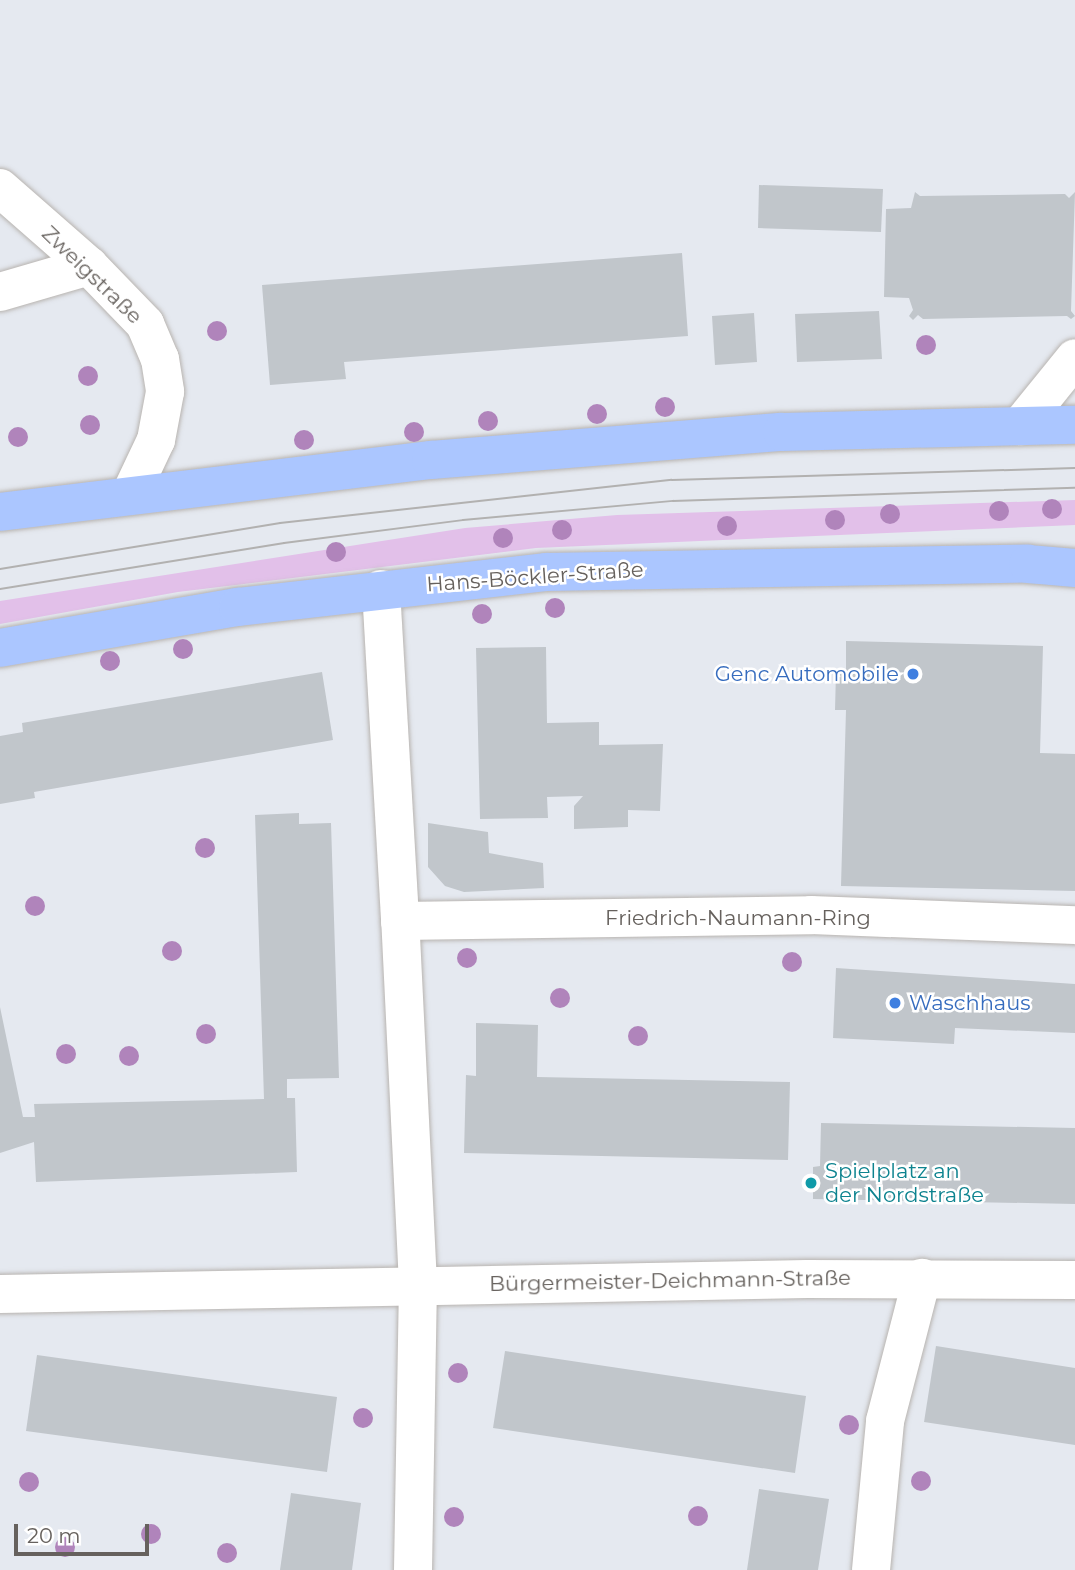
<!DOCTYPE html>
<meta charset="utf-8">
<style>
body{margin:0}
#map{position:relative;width:1075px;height:1570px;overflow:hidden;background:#e5e9f0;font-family:Montserrat,sans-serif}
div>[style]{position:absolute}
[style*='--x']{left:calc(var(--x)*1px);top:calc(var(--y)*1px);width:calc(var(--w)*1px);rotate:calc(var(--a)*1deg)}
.green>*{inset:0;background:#e2c0e9}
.building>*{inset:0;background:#c1c6cb}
.roads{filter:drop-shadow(0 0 2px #b8b4b0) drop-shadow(0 0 2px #b8b4b0)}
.minor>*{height:38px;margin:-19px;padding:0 19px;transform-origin:19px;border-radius:19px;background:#fff}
.major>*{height:38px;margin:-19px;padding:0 19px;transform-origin:19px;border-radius:19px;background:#abc6ff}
.tram>*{height:2px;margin:-1px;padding:0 1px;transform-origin:1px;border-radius:1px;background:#b2b1b0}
.trees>*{width:20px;height:20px;margin:-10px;border-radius:50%;background:#b084bb}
.dots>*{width:19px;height:19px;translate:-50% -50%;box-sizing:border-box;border:4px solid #fff;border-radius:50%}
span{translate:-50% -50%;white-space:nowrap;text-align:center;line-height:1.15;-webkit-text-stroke:5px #fff;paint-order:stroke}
.street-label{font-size:21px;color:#66615d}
.shop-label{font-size:21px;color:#366cbe}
.right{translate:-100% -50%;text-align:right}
.left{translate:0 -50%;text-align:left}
.culture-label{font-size:21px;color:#0d838f}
.scale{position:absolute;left:14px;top:1524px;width:135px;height:32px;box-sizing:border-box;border:4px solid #66615d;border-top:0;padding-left:9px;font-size:21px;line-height:24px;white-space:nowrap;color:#66615d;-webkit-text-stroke:5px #fff;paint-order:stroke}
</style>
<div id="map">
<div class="green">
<div style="clip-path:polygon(1075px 500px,1075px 525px,536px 548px,178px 592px,0 624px,0 601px,465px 528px,617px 515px)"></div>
</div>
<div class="building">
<div style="clip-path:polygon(759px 185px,883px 189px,881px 232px,758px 228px)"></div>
<div style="clip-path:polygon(915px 192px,920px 196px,1065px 194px,1069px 198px,1075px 192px,1071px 311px,1075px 316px,1071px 319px,1067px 316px,923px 319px,918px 315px,913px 320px,909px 316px,913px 310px,909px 298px,884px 297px,886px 209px,911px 208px)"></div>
<div style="clip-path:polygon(682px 253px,688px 336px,344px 362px,346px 379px,270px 385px,262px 285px)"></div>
<div style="clip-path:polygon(879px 311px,882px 359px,797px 362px,795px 314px)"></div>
<div style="clip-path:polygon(754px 313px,757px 362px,715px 365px,712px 316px)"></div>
<div style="clip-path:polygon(846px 641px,1043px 646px,1040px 753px,1075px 754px,1075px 891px,841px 886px,846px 710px,835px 710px,836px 672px,846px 672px)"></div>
<div style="clip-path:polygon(546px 647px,547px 723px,599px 722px,599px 745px,663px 744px,660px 811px,628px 810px,628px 827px,574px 829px,574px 806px,583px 796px,547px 797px,548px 818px,480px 819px,476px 648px)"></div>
<div style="clip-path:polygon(322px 672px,333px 740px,34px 792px,35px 798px,0 804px,0 736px,23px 732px,22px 723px)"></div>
<div style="clip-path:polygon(299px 813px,299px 824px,331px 823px,339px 1078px,287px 1079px,287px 1098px,295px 1098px,297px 1172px,36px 1182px,34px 1142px,0 1153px,0 1007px,23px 1117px,35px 1117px,34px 1104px,264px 1099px,255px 815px)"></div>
<div style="clip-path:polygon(428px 823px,488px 832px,489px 853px,543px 863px,544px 888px,464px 892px,445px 886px,428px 867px)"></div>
<div style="clip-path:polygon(836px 968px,1075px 984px,1075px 1033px,955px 1028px,954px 1044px,833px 1038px)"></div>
<div style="clip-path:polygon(476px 1023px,538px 1025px,537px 1077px,790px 1082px,788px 1160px,464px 1153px,466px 1075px,476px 1076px)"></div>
<div style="clip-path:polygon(821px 1123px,1075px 1128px,1075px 1204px,813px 1199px,813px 1167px,820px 1166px)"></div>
<div style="clip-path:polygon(936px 1346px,1075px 1368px,1075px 1445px,924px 1422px)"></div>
<div style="clip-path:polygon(505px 1351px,806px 1396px,795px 1473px,493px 1428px)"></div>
<div style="clip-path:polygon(37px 1355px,337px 1397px,327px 1472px,26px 1431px)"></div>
<div style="clip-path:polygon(759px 1489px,829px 1499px,818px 1570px,747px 1570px)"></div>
<div style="clip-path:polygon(291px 1493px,361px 1503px,352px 1570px,280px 1570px)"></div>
</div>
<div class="roads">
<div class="minor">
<div style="--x:0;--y:188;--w:118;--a:41.2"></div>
<div style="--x:89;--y:266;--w:81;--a:46"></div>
<div style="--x:145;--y:324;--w:38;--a:67"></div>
<div style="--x:160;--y:359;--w:33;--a:81"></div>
<div style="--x:165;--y:392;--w:49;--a:100.6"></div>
<div style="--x:156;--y:440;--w:61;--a:115.3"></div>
<div style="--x:0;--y:292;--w:93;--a:-16.3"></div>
<div style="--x:1020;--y:426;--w:87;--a:-51"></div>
<div style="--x:381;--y:589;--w:333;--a:86.7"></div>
<div style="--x:0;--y:1294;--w:807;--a:-1.06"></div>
<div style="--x:807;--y:1279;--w:268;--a:0.2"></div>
<div style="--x:413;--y:1570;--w:286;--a:-89"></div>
<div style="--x:418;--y:1284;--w:363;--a:-92.8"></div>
<div style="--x:400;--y:921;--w:411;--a:-0.8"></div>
<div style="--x:811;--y:915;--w:264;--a:2.2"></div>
<div style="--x:871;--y:1570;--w:150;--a:-84.6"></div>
<div style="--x:885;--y:1421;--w:148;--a:-75.5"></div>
</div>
<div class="major">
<div style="--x:0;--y:512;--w:434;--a:-6.9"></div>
<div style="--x:431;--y:460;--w:352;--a:-4.6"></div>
<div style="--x:782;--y:432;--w:293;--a:-1.4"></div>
<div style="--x:0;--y:648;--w:242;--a:-9.8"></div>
<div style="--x:238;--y:607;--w:310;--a:-6.5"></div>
<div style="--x:546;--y:572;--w:482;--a:-1"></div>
<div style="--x:1028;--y:564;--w:47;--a:4.9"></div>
</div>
</div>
<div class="tram">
<div style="--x:0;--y:569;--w:284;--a:-9.3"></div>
<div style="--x:280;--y:523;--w:394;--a:-6.3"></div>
<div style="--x:672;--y:480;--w:403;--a:-1.7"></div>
<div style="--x:0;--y:589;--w:288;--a:-9.2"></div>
<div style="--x:284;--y:543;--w:180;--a:-7.3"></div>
<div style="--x:463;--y:520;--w:211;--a:-5.2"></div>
<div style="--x:673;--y:501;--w:402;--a:-1.9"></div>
</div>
<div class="trees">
<div style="left:217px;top:331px"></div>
<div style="left:926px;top:345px"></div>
<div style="left:88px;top:376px"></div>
<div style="left:665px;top:407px"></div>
<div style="left:597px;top:414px"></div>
<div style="left:488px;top:421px"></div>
<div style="left:90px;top:425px"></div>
<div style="left:414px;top:432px"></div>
<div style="left:18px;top:437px"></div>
<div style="left:304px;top:440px"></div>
<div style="left:1052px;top:509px"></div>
<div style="left:999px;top:511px"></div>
<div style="left:890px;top:514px"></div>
<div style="left:835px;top:520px"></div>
<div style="left:727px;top:526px"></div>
<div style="left:562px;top:530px"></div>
<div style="left:503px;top:538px"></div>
<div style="left:336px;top:552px"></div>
<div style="left:555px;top:608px"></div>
<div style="left:482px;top:614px"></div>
<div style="left:183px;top:649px"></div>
<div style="left:110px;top:661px"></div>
<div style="left:205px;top:848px"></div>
<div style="left:35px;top:906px"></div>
<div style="left:172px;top:951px"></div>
<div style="left:467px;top:958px"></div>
<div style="left:792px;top:962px"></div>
<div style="left:560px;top:998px"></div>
<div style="left:206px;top:1034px"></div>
<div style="left:638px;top:1036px"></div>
<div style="left:66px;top:1054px"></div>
<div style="left:129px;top:1056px"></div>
<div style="left:458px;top:1373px"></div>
<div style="left:363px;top:1418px"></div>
<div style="left:849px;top:1425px"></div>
<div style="left:921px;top:1481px"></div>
<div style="left:29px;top:1482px"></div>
<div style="left:698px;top:1516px"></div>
<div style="left:454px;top:1517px"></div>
<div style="left:151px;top:1534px"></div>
<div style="left:65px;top:1547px"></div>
<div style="left:227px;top:1553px"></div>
</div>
<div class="dots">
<div style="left:913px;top:674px;background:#3f7fe0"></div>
<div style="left:895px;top:1003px;background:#3f7fe0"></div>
<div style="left:811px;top:1183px;background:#0f9aa8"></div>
</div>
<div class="street-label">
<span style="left:92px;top:275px;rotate:44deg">Zweigstraße</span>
<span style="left:535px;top:577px;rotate:-4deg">Hans-Böckler-Straße</span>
<span style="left:738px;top:918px">Friedrich-Naumann-Ring</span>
<span style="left:670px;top:1281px;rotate:-1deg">Bürgermeister-Deichmann-Straße</span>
</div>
<div class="shop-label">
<span class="right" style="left:899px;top:674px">Genc Automobile</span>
<span class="left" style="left:909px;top:1003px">Waschhaus</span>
</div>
<div class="culture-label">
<span class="left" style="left:825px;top:1183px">Spielplatz an<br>der Nordstraße</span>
</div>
<div class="scale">20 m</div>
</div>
